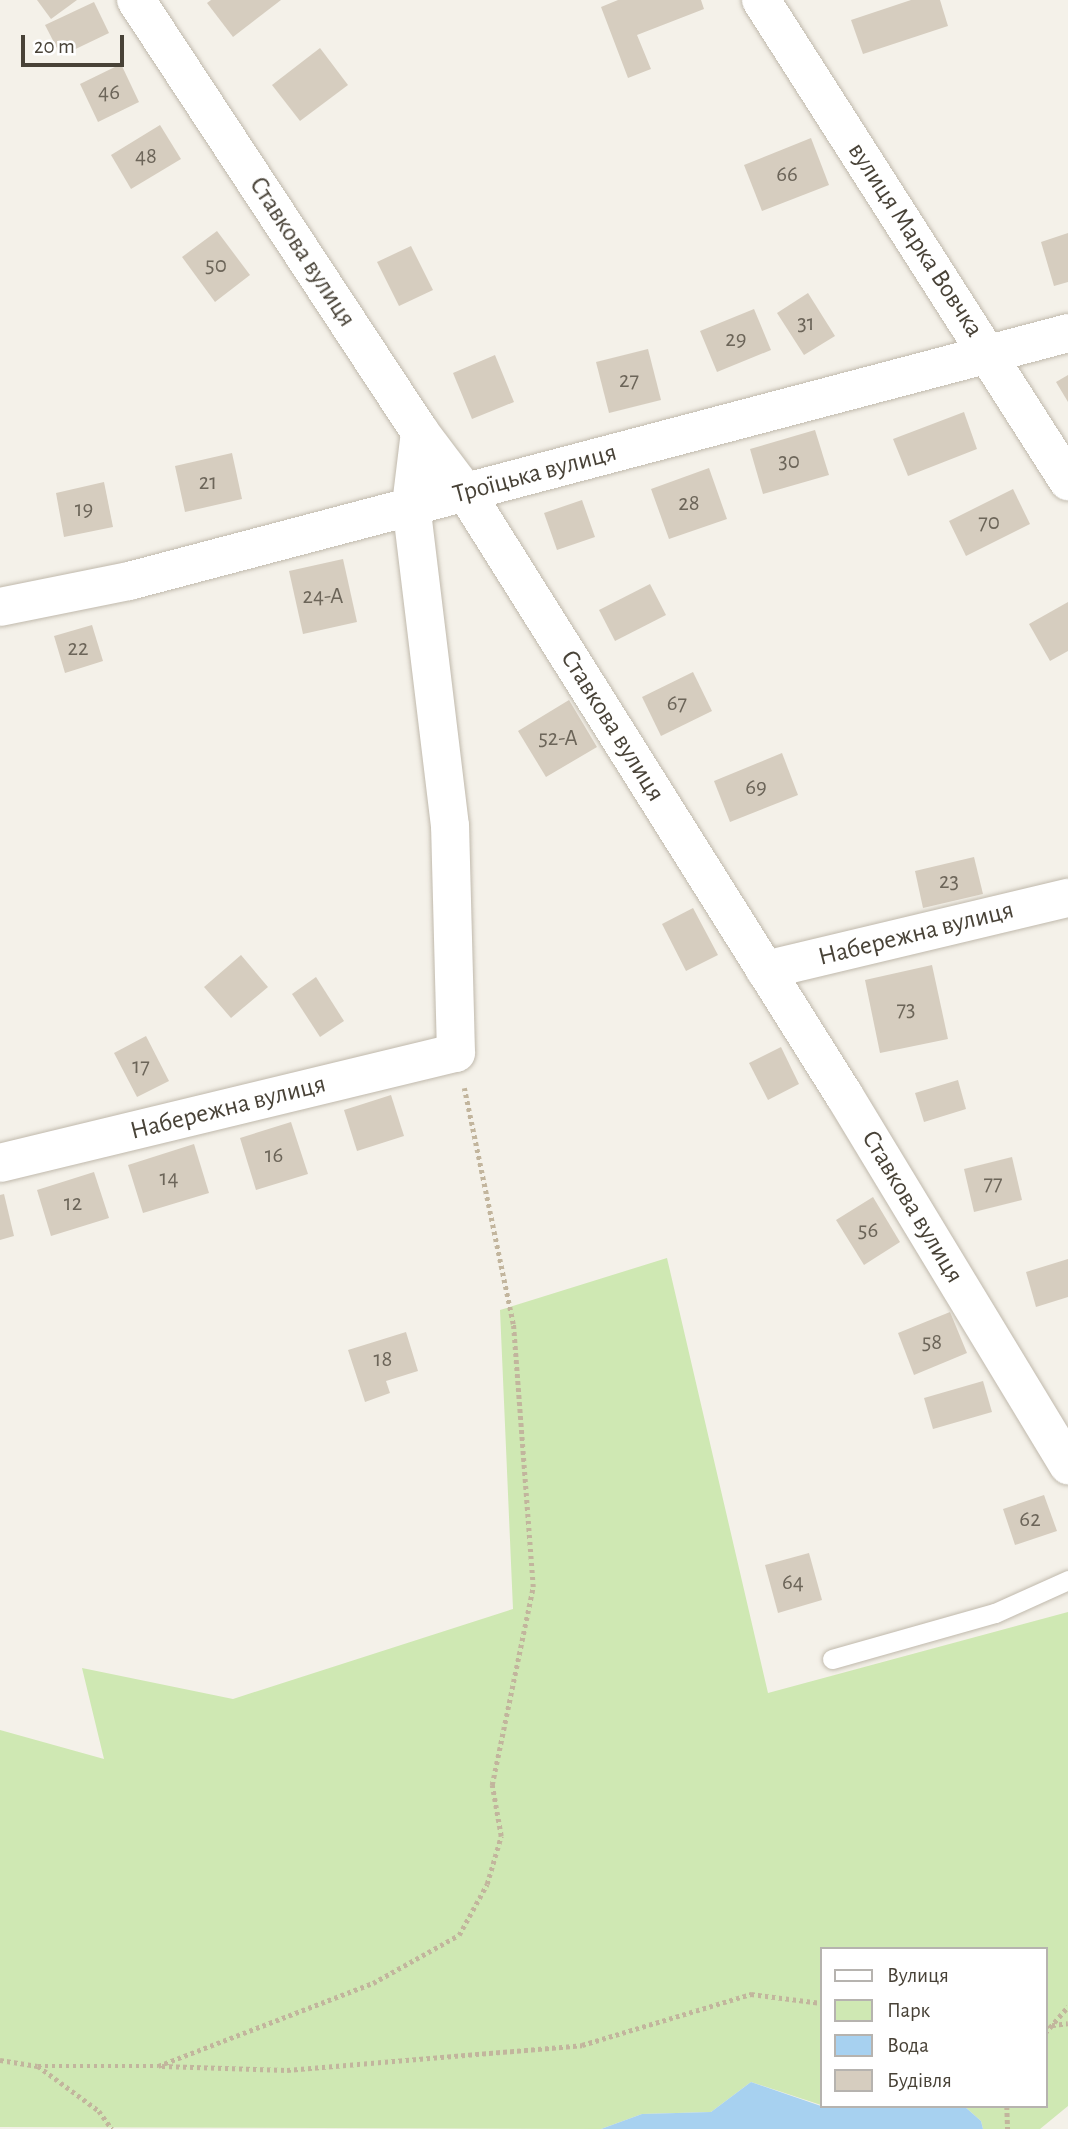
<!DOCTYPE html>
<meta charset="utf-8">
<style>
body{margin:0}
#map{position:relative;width:1068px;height:2129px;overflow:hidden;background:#f4f1e9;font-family:"Alegreya Sans",sans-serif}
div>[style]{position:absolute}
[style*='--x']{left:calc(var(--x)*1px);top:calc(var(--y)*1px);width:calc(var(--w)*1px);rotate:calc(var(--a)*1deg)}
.green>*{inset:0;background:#cfe8b3}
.water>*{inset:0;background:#a7d1f0}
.building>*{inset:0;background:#d6cdbf}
.path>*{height:4.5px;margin-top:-2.25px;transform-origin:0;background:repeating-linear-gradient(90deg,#c2b59d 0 3.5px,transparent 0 7px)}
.roads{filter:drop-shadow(0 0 2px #c0b9ac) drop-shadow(0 0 2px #c0b9ac)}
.service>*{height:19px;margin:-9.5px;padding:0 9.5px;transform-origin:9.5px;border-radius:9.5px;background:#fff}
.minor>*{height:38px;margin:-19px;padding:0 19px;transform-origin:19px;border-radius:19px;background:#fff}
span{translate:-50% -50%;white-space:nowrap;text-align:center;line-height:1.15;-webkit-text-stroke:6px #fff;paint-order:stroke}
.number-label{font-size:23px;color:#6c6559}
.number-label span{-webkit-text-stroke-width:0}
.street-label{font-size:26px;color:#484237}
.legend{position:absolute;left:820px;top:1947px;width:228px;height:161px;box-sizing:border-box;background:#fff;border:2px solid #b6b3af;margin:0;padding:9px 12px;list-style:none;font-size:21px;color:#484237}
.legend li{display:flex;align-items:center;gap:14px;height:35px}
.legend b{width:35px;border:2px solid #b6b3af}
.scale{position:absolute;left:21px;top:35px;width:103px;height:32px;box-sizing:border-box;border:4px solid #484237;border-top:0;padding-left:9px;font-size:21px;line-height:24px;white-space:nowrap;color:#484237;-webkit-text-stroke:5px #fff;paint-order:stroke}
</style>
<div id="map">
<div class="green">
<div style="clip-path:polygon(667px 1258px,768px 1693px,1068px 1612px,1068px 2106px,1040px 2129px,983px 2129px,981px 2121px,964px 2106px,1045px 2106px,1045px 1949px,821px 1949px,821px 2105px,751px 2082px,711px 2112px,642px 2114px,601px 2129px,0 2127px,0 1730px,104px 1759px,82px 1668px,233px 1699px,513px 1609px,500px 1310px)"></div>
</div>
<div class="water">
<div style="clip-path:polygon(751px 2082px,821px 2106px,964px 2106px,981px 2121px,983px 2129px,601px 2129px,642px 2114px,711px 2112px)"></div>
</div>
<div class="building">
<div style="clip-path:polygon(37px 0,77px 0,51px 19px)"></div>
<div style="clip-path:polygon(211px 0,281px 0,233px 37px,207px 3px)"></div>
<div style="clip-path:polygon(618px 0,701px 0,704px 9px,637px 35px,651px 69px,628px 78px,601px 7px)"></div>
<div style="clip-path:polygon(911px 0,940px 0,948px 26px,863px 54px,851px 20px)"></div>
<div style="clip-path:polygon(94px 2px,109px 33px,61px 56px,45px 25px)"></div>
<div style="clip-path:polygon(320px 48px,348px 85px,300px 121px,272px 85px)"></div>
<div style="clip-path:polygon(121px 64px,139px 102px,98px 122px,80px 84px)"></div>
<div style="clip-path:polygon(160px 125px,181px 159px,131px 189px,111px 155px)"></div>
<div style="clip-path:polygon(811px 138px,829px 185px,762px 211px,744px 165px)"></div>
<div style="clip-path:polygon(217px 231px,250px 275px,215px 302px,182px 257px)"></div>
<div style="clip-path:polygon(1068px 233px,1068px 282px,1054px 286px,1041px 242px)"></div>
<div style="clip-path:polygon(411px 246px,433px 290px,399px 306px,377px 262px)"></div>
<div style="clip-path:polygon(808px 293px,835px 336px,804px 355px,777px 313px)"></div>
<div style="clip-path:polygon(754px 309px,771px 350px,717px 372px,700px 331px)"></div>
<div style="clip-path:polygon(648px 349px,661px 400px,609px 413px,596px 362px)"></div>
<div style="clip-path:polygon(495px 355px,514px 402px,472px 419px,453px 373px)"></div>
<div style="clip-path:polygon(1068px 375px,1068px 402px,1056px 382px)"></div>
<div style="clip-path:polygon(964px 412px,977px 449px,908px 476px,893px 439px)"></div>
<div style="clip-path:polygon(815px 430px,829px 475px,763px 494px,750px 449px)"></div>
<div style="clip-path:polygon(232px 453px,242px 499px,185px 512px,175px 466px)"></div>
<div style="clip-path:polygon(709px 468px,727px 519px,669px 539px,651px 489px)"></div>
<div style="clip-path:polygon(104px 482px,113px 527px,64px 537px,56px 493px)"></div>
<div style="clip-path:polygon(1013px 489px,1030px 524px,966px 556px,949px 521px)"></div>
<div style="clip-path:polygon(582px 500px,595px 537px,557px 550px,544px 513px)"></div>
<div style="clip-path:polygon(343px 559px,357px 622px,303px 634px,289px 571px)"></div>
<div style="clip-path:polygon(650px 584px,666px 615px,615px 641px,599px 610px)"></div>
<div style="clip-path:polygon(1068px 602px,1068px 651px,1050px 661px,1029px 624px)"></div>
<div style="clip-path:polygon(92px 625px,103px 661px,65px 673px,54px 636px)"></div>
<div style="clip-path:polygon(693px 672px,712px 711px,661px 736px,642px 697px)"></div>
<div style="clip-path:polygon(569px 700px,597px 747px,546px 777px,518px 731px)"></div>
<div style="clip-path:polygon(782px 753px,798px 795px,730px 822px,714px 781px)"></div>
<div style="clip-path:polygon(974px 857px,983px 894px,923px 908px,915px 871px)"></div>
<div style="clip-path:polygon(693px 908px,718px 955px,686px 971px,662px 924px)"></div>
<div style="clip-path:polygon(241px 955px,268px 987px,231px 1018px,204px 987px)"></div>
<div style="clip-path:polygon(932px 965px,948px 1039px,880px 1053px,865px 980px)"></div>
<div style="clip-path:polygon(316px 977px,344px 1021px,320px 1037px,292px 994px)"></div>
<div style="clip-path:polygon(146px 1036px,169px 1081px,137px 1097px,114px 1053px)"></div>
<div style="clip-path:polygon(781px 1047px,799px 1084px,768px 1100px,749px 1063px)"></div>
<div style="clip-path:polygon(958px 1080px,966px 1109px,924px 1122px,915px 1093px)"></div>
<div style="clip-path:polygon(391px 1095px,404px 1136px,357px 1151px,344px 1110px)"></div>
<div style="clip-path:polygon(291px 1122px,308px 1174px,256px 1190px,240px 1138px)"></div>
<div style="clip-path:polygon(194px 1144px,209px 1193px,143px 1213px,128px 1165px)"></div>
<div style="clip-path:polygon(1012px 1157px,1022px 1200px,974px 1212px,964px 1169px)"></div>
<div style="clip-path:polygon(94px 1172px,109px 1218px,51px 1236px,37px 1190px)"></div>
<div style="clip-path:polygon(4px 1194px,14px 1236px,0 1240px,0 1195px)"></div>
<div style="clip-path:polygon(873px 1197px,900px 1242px,864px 1265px,836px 1220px)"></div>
<div style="clip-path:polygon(1068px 1259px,1068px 1297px,1036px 1307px,1026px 1272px)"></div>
<div style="clip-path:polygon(950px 1312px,967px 1353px,914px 1375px,898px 1333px)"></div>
<div style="clip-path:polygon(406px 1332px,418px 1371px,386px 1381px,390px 1393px,365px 1402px,348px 1350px)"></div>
<div style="clip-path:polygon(983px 1381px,992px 1412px,933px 1429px,924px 1398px)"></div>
<div style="clip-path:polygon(1044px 1495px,1057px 1531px,1015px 1545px,1003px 1509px)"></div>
<div style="clip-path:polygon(809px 1553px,822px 1600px,778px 1613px,765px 1565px)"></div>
</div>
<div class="path">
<div style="--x:1045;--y:2026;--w:23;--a:-7"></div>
<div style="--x:1045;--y:2033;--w:35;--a:-49"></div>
<div style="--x:0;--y:2060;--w:38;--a:9"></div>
<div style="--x:38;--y:2066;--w:76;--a:36.4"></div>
<div style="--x:99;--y:2111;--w:22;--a:54"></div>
<div style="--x:38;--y:2066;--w:120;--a:0"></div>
<div style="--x:158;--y:2066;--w:230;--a:-21.1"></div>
<div style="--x:373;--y:1983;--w:98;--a:-29.2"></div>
<div style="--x:459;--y:1935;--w:58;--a:-61.2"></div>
<div style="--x:487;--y:1884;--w:50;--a:-73.7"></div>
<div style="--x:501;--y:1836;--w:52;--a:-100"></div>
<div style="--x:492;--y:1785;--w:202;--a:-78.3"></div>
<div style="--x:533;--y:1587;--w:264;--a:-94.3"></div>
<div style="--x:513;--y:1324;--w:241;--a:-101.7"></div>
<div style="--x:162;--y:2066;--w:125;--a:1.8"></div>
<div style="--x:287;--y:2070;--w:296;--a:-4.8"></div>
<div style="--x:582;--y:2045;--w:177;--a:-16.8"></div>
<div style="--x:751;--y:1994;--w:71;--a:7.3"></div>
<div style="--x:1007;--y:2106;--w:23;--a:88"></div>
</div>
<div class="roads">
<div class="service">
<div style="--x:832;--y:1659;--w:169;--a:-15.8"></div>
<div style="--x:995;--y:1613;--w:80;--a:-24.3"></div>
</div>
<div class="minor">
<div style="--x:136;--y:0;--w:517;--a:56.68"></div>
<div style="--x:420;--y:432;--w:76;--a:53"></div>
<div style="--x:466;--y:493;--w:711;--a:57.88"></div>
<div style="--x:844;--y:1095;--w:433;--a:58.8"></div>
<div style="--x:761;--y:0;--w:571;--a:57.45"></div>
<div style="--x:0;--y:607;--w:132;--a:-11.4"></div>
<div style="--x:129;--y:581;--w:971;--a:-14.79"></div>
<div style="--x:765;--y:970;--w:311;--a:-13.4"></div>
<div style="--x:0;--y:1163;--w:469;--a:-13.6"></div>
<div style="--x:456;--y:1053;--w:227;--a:-91.5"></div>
<div style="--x:450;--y:826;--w:323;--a:-96.9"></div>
<div style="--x:411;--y:505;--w:74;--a:-83"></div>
</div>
</div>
<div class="number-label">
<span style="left:109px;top:93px">46</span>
<span style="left:146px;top:157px">48</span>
<span style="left:787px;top:175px">66</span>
<span style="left:216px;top:266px">50</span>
<span style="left:806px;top:324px">31</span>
<span style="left:736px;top:340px">29</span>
<span style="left:629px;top:381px">27</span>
<span style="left:789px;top:462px">30</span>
<span style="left:208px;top:483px">21</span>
<span style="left:689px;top:504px">28</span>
<span style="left:84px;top:510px">19</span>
<span style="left:989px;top:523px">70</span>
<span style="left:323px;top:597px">24-А</span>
<span style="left:78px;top:649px">22</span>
<span style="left:677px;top:704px">67</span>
<span style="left:558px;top:739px">52-А</span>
<span style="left:756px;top:788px">69</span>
<span style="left:949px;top:882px">23</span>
<span style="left:906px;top:1010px">73</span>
<span style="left:141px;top:1067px">17</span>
<span style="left:274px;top:1156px">16</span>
<span style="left:169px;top:1179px">14</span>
<span style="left:993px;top:1184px">77</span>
<span style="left:73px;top:1204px">12</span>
<span style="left:868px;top:1231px">56</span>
<span style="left:932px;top:1343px">58</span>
<span style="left:383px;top:1360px">18</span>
<span style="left:1030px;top:1520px">62</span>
<span style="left:793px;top:1583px">64</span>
</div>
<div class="street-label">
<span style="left:915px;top:240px;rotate:57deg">вулиця Марка Вовчка</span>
<span style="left:302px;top:252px;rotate:57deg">Ставкова вулиця</span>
<span style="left:535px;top:474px;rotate:-15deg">Троїцька вулиця</span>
<span style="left:612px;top:726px;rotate:58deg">Ставкова вулиця</span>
<span style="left:916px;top:934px;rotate:-14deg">Набережна вулиця</span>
<span style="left:228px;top:1108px;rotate:-14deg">Набережна вулиця</span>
<span style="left:912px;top:1207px;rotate:59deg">Ставкова вулиця</span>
</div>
<ul class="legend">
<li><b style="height:9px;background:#fff"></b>Вулиця</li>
<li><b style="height:19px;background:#cfe8b3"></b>Парк</li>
<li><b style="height:19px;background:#a7d1f0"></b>Вода</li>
<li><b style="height:19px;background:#d6cdbf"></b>Будівля</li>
</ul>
<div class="scale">20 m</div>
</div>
